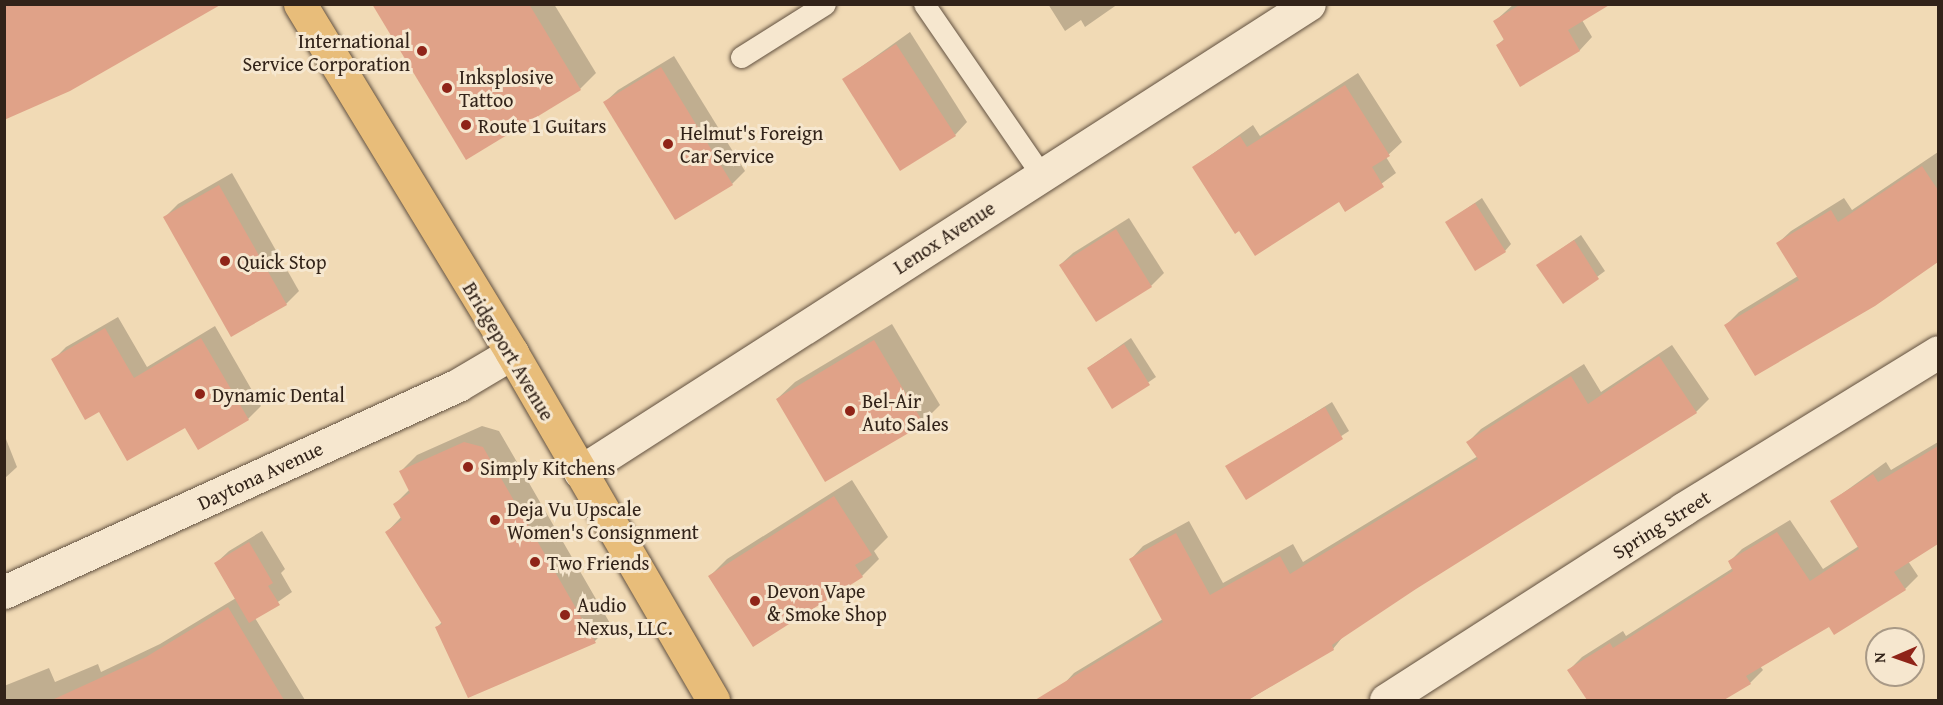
<!DOCTYPE html>
<style>
body{margin:0}
#map{position:relative;width:1943px;height:705px;overflow:hidden;background:#f1dab5;font-family:"Gentium Book Plus",serif}
div>[style]{position:absolute}
[style*='--x']{left:calc(var(--x)*1px);top:calc(var(--y)*1px);width:calc(var(--w)*1px);rotate:calc(var(--a)*1deg)}
.shadow>*{inset:0;background:#0003}
.building>*{inset:0;background:#e0a288}
.roads{filter:drop-shadow(0 0 2px #625140) drop-shadow(0 0 2px #625140)}
.service>*{height:21px;margin:-10.5px;padding:0 10.5px;transform-origin:10.5px;border-radius:10.5px;background:#f6e7cf}
.minor>*{height:33px;margin:-16.5px;padding:0 16.5px;transform-origin:16.5px;border-radius:16.5px;background:#f6e7cf}
.primary>*{height:33px;margin:-16.5px;padding:0 16.5px;transform-origin:16.5px;border-radius:16.5px;background:#e8bd7a}
.dots>*{width:16px;height:16px;translate:-50% -50%;box-sizing:border-box;border:3px solid #f6e7cf;border-radius:50%}
span{translate:-50% -50%;white-space:nowrap;text-align:center;line-height:1.15;-webkit-text-stroke:6px #f6e7cf;paint-order:stroke}
.poi-label{font-size:20px;color:#322319}
.right{translate:-100% -50%;text-align:right}
.left{translate:0 -50%;text-align:left}
.street-label{font-size:20px;color:#322319}
.frame{position:absolute;inset:0;border:6px solid #322319;pointer-events:none}
.north{position:absolute;left:1865px;top:627px;width:60px;height:60px;box-sizing:border-box;background:#f6e7cf;border:2px solid #a89986;border-radius:50%;rotate:268deg;font-size:16px;font-weight:700;line-height:24px;text-align:center;color:#322319}
.north::after{content:'';display:block;margin:auto;width:21px;height:27px;background:#8f2418;clip-path:polygon(50% 0,100% 100%,50% 72%,0 100%)}
</style>
<div id="map">
<div class="shadow">
<div style="clip-path:polygon(373px 4px,554px 4px,596px 73px,580px 89px)"></div>
<div style="clip-path:polygon(1048px 4px,1118px 4px,1085px 27px,1081px 20px,1065px 31px)"></div>
<div style="clip-path:polygon(1514px 4px,1608px 4px,1582px 20px,1592px 37px,1580px 50px,1521px 85px,1498px 45px,1505px 38px,1495px 21px)"></div>
<div style="clip-path:polygon(910px 32px,967px 122px,955px 135px,844px 79px)"></div>
<div style="clip-path:polygon(674px 56px,745px 171px,732px 184px,605px 102px,618px 90px)"></div>
<div style="clip-path:polygon(1358px 73px,1402px 142px,1386px 157px,1396px 173px,1346px 210px,1339px 200px,1194px 167px,1253px 125px,1260px 136px)"></div>
<div style="clip-path:polygon(1938px 152px,1938px 260px,1874px 304px,1726px 325px,1739px 312px,1798px 276px,1778px 243px,1791px 231px,1844px 198px,1852px 210px)"></div>
<div style="clip-path:polygon(232px 173px,299px 291px,286px 304px,165px 217px,178px 204px)"></div>
<div style="clip-path:polygon(1482px 198px,1511px 244px,1505px 251px,1447px 222px)"></div>
<div style="clip-path:polygon(1129px 218px,1164px 273px,1151px 286px,1096px 320px,1060px 265px,1073px 253px)"></div>
<div style="clip-path:polygon(1581px 235px,1605px 271px,1563px 302px,1538px 265px)"></div>
<div style="clip-path:polygon(118px 317px,147px 367px,215px 326px,261px 406px,248px 419px,199px 448px,186px 426px,100px 410px,53px 360px,66px 347px)"></div>
<div style="clip-path:polygon(892px 324px,940px 405px,923px 422px,777px 399px,795px 382px)"></div>
<div style="clip-path:polygon(1131px 338px,1156px 377px,1113px 407px,1088px 368px)"></div>
<div style="clip-path:polygon(1672px 345px,1709px 399px,1696px 412px,1416px 588px,1345px 634px,1333px 649px,1248px 700px,1071px 700px,1062px 686px,1074px 673px,1163px 619px,1131px 559px,1143px 546px,1189px 521px,1223px 583px,1293px 544px,1303px 562px,1478px 456px,1468px 442px,1481px 429px,1584px 364px,1601px 392px)"></div>
<div style="clip-path:polygon(1332px 402px,1349px 431px,1246px 498px,1227px 467px)"></div>
<div style="clip-path:polygon(482px 426px,499px 431px,611px 625px,595px 641px,436px 628px,442px 622px,387px 532px,402px 516px,395px 504px,410px 489px,401px 471px,417px 455px)"></div>
<div style="clip-path:polygon(4px 434px,17px 467px,4px 479px)"></div>
<div style="clip-path:polygon(1938px 442px,1938px 512px,1908px 561px,1918px 576px,1905px 589px,1830px 625px,1760px 666px,1763px 670px,1750px 683px,1722px 700px,1588px 700px,1569px 670px,1582px 657px,1623px 631px,1626px 636px,1733px 568px,1729px 562px,1742px 549px,1790px 520px,1823px 569px,1859px 546px,1832px 501px,1886px 462px,1891px 470px)"></div>
<div style="clip-path:polygon(852px 480px,888px 537px,874px 551px,879px 559px,862px 576px,710px 576px,727px 559px)"></div>
<div style="clip-path:polygon(262px 531px,285px 569px,281px 573px,292px 592px,255px 618px,305px 700px,4px 700px,4px 686px,49px 668px,55px 682px,98px 664px,101px 672px,160px 644px,236px 598px,216px 563px,229px 551px)"></div>
</div>
<div class="building">
<div style="clip-path:polygon(4px 4px,222px 4px,70px 91px,4px 120px)"></div>
<div style="clip-path:polygon(372px 4px,529px 4px,581px 90px,466px 160px)"></div>
<div style="clip-path:polygon(1521px 4px,1611px 4px,1568px 30px,1580px 51px,1520px 87px,1496px 45px,1504px 40px,1493px 21px)"></div>
<div style="clip-path:polygon(896px 44px,956px 136px,900px 171px,842px 79px)"></div>
<div style="clip-path:polygon(661px 67px,733px 185px,675px 220px,603px 102px)"></div>
<div style="clip-path:polygon(1345px 85px,1390px 156px,1372px 167px,1384px 187px,1345px 212px,1339px 202px,1255px 256px,1239px 231px,1235px 234px,1192px 167px,1240px 136px,1247px 147px)"></div>
<div style="clip-path:polygon(1922px 166px,1938px 190px,1938px 262px,1875px 306px,1755px 376px,1724px 325px,1799px 280px,1776px 243px,1831px 210px,1838px 222px)"></div>
<div style="clip-path:polygon(219px 185px,287px 305px,231px 337px,163px 217px)"></div>
<div style="clip-path:polygon(1475px 203px,1506px 252px,1475px 271px,1445px 222px)"></div>
<div style="clip-path:polygon(1116px 229px,1152px 287px,1096px 322px,1059px 265px)"></div>
<div style="clip-path:polygon(1574px 240px,1599px 279px,1563px 304px,1536px 265px)"></div>
<div style="clip-path:polygon(105px 328px,134px 378px,201px 338px,249px 420px,198px 450px,185px 428px,127px 461px,99px 412px,85px 420px,51px 359px)"></div>
<div style="clip-path:polygon(874px 340px,924px 424px,825px 482px,776px 399px)"></div>
<div style="clip-path:polygon(1124px 344px,1150px 385px,1112px 409px,1087px 368px)"></div>
<div style="clip-path:polygon(1659px 356px,1697px 413px,1416px 589px,1332px 645px,1334px 650px,1248px 700px,1035px 700px,1163px 622px,1129px 559px,1176px 533px,1210px 595px,1280px 556px,1290px 574px,1478px 459px,1466px 442px,1571px 376px,1588px 404px)"></div>
<div style="clip-path:polygon(1325px 407px,1343px 439px,1246px 500px,1225px 466px)"></div>
<div style="clip-path:polygon(464px 442px,483px 447px,596px 643px,468px 698px,435px 627px,442px 624px,385px 532px,402px 520px,393px 504px,410px 493px,399px 471px)"></div>
<div style="clip-path:polygon(1938px 446px,1938px 544px,1894px 572px,1906px 590px,1834px 635px,1829px 627px,1746px 676px,1751px 684px,1724px 700px,1587px 700px,1567px 670px,1610px 643px,1613px 648px,1733px 571px,1728px 561px,1777px 532px,1810px 581px,1859px 549px,1830px 501px,1873px 474px,1878px 482px)"></div>
<div style="clip-path:polygon(834px 496px,872px 555px,855px 565px,863px 577px,753px 647px,708px 576px)"></div>
<div style="clip-path:polygon(249px 542px,273px 583px,268px 586px,280px 605px,249px 623px,214px 563px)"></div>
<div style="clip-path:polygon(228px 607px,284px 700px,52px 700px,146px 657px)"></div>
</div>
<div class="roads">
<div class="service">
<div style="--x:924;--y:4;--w:206;--a:55.5"></div>
<div style="--x:741;--y:57;--w:99;--a:-32.2"></div>
</div>
<div class="minor">
<div style="--x:580;--y:472;--w:866;--a:-32.7"></div>
<div style="--x:4;--y:592;--w:499;--a:-24.5"></div>
<div style="--x:458;--y:385;--w:63;--a:-30.7"></div>
<div style="--x:1386;--y:700;--w:353;--a:-32.7"></div>
<div style="--x:1683;--y:509;--w:299;--a:-31.6"></div>
</div>
<div class="primary">
<div style="--x:300;--y:4;--w:408;--a:58.7"></div>
<div style="--x:512;--y:353;--w:401;--a:59.9"></div>
</div>
</div>
<div class="dots">
<div style="left:422px;top:51px;background:#8f2418"></div>
<div style="left:447px;top:88px;background:#8f2418"></div>
<div style="left:466px;top:125px;background:#8f2418"></div>
<div style="left:668px;top:144px;background:#8f2418"></div>
<div style="left:225px;top:261px;background:#8f2418"></div>
<div style="left:200px;top:394px;background:#8f2418"></div>
<div style="left:850px;top:411px;background:#8f2418"></div>
<div style="left:468px;top:467px;background:#8f2418"></div>
<div style="left:495px;top:520px;background:#8f2418"></div>
<div style="left:535px;top:562px;background:#8f2418"></div>
<div style="left:755px;top:601px;background:#8f2418"></div>
<div style="left:565px;top:615px;background:#8f2418"></div>
</div>
<div class="poi-label">
<span class="right" style="left:410px;top:52px">International<br>Service Corporation</span>
<span class="left" style="left:459px;top:88px">Inksplosive<br>Tattoo</span>
<span class="left" style="left:478px;top:125px">Route 1 Guitars</span>
<span class="left" style="left:680px;top:144px">Helmut's Foreign<br>Car Service</span>
<span class="left" style="left:237px;top:261px">Quick Stop</span>
<span class="left" style="left:212px;top:394px">Dynamic Dental</span>
<span class="left" style="left:862px;top:412px">Bel-Air<br>Auto Sales</span>
<span class="left" style="left:480px;top:467px">Simply Kitchens</span>
<span class="left" style="left:507px;top:520px">Deja Vu Upscale<br>Women's Consignment</span>
<span class="left" style="left:547px;top:562px">Two Friends</span>
<span class="left" style="left:767px;top:602px">Devon Vape<br>&amp; Smoke Shop</span>
<span class="left" style="left:577px;top:616px">Audio<br>Nexus, LLC.</span>
</div>
<div class="street-label">
<span style="left:944px;top:237px;rotate:-33deg">Lenox Avenue</span>
<span style="left:509px;top:351px;rotate:59deg">Bridgeport Avenue</span>
<span style="left:260px;top:475px;rotate:-25deg">Daytona Avenue</span>
<span style="left:1661px;top:524px;rotate:-32deg">Spring Street</span>
</div>
<div class="frame"></div>
<div class="north">N</div>
</div>
